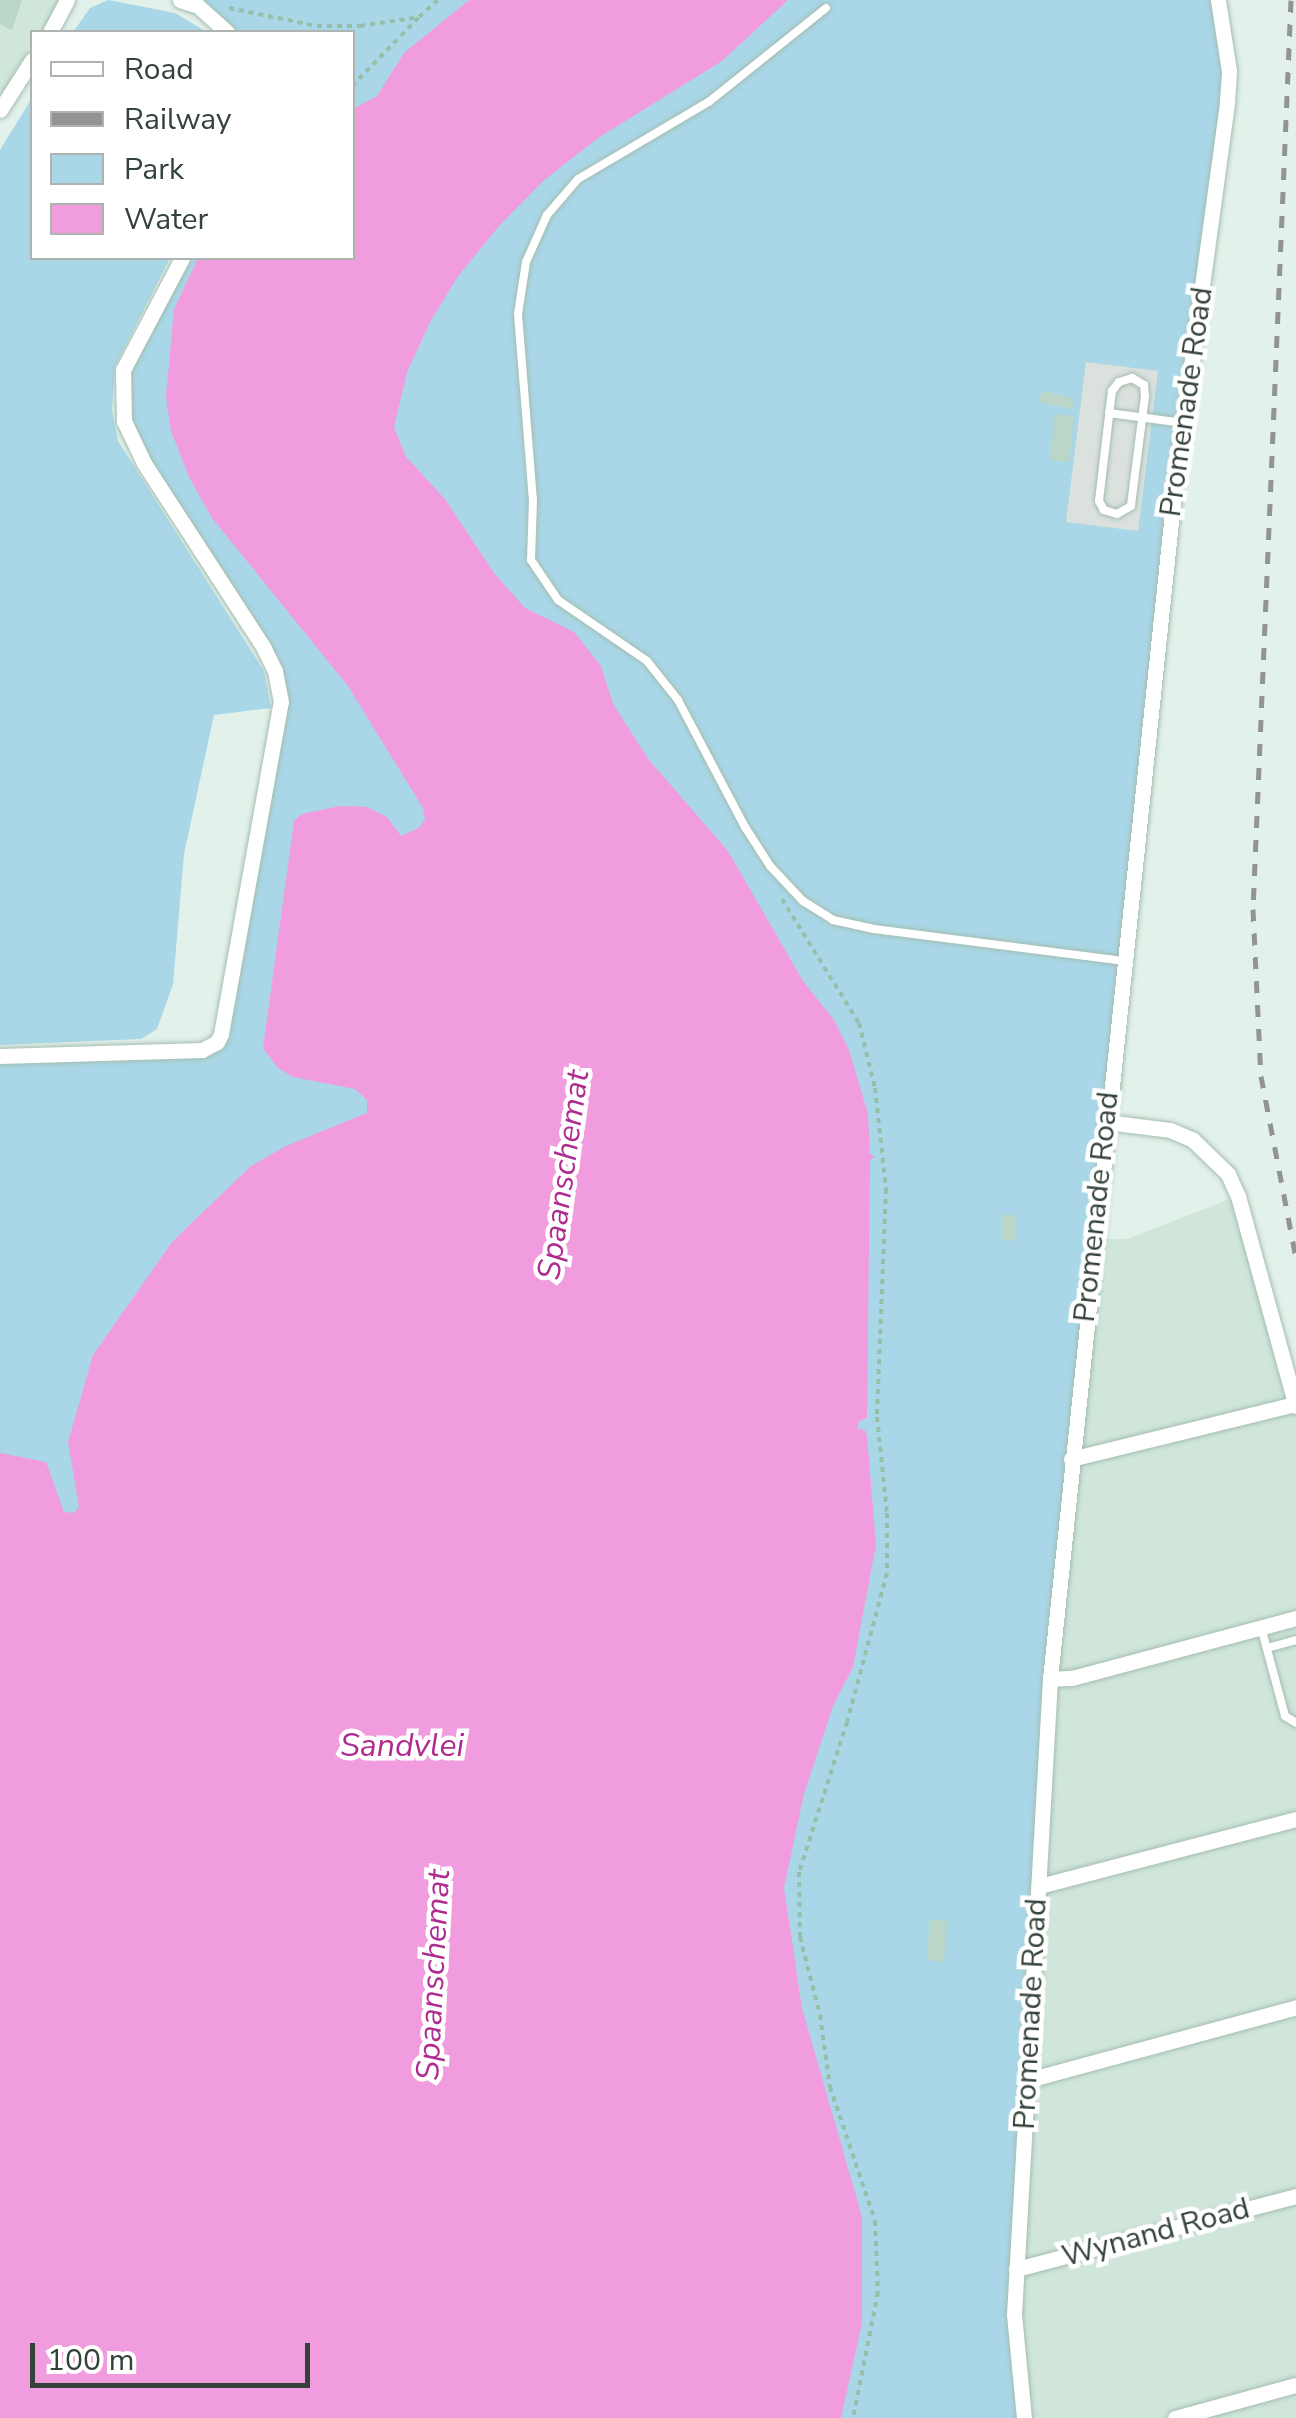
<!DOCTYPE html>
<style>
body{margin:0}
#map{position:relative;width:1296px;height:2418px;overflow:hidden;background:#e2f1ea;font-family:"Nunito Sans",sans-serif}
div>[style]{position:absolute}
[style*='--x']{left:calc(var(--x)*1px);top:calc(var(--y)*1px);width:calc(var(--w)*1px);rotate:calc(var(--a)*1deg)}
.residential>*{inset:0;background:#d0e6db}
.green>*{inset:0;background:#a9d7e7}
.parking>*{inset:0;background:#dbe2de}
.water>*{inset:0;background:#f19cde}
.building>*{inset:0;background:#bad6c6}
.path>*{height:4px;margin-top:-2px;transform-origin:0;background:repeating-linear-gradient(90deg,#96bfa9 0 5px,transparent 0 10px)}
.roads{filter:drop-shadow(0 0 2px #a5bdb0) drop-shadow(0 0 2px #a5bdb0)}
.lane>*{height:8px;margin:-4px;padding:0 4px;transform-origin:4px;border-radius:4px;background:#fff}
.street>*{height:15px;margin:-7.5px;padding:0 7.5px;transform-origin:7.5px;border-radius:7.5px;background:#fff}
.rail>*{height:5px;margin-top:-2.5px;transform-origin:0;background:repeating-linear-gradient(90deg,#939393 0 12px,transparent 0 24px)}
span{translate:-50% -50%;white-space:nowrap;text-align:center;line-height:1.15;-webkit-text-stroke:9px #fff;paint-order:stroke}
.street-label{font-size:30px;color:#33433a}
.water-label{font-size:32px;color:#af2b90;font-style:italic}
.legend{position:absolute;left:30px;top:30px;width:325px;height:230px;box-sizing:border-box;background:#fff;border:2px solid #adb4b0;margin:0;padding:12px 18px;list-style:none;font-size:30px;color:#33433a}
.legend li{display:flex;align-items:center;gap:20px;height:50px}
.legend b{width:50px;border:2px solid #adb4b0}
.scale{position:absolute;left:30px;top:2343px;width:280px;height:45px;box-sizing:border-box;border:5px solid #33433a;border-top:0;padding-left:12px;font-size:30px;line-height:35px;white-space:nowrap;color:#33433a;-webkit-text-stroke:8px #fff;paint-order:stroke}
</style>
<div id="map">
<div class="residential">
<div style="clip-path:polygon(0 0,67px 0,50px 32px,32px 32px,32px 60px,0 110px)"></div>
<div style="clip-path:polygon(1238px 1196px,1296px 1406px,1296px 2418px,1024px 2418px,1017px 2369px,1050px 1679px,1094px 1239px,1127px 1239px)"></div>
</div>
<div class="green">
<div style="clip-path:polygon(108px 0,175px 13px,207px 32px,73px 32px,90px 8px)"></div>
<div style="clip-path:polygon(180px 0,1218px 0,1225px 33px,1211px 227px,1071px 1459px,1016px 2269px,1024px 2418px,0 2418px,0 1058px,209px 1056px,227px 1038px,278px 676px,133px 444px,123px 384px,189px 258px,352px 258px,352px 32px,227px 32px)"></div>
<div style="clip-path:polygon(32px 98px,32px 258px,170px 258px,115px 366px,112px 411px,118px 441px,264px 671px,271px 708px,214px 715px,184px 854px,173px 984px,157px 1029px,141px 1039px,0 1045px,0 150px)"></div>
</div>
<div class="parking">
<div style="clip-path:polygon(1086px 362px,1158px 371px,1138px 531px,1066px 522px)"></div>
</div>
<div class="water">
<div style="clip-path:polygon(469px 0,788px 0,722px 61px,598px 138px,543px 181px,499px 226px,459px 275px,431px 320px,407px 372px,394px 427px,406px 457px,445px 499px,494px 573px,525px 608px,574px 632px,601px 666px,613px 704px,649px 760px,728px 851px,803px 981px,834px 1020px,849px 1050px,868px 1114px,870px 1154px,875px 1157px,870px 1160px,867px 1418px,859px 1421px,857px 1429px,865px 1430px,867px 1436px,876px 1545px,853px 1667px,833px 1706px,804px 1794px,784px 1888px,802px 2008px,862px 2217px,862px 2323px,841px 2418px,0 2418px,0 1453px,46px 1462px,64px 1512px,74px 1513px,79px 1507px,68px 1442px,93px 1355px,172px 1242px,251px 1166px,286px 1146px,367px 1113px,367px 1100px,355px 1089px,293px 1077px,277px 1067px,263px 1048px,294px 821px,302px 814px,340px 806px,367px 807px,387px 817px,401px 836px,419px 828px,425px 819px,423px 808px,348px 686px,212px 518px,189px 477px,171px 431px,166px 397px,174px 309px,198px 258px,352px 258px,353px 109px,377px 96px,404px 53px)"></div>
</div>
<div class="building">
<div style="clip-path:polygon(0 0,22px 0,12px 30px,0 24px)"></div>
<div style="clip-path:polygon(1042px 391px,1074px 398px,1072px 409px,1039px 402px)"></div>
<div style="clip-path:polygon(1055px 414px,1074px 416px,1069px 462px,1050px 460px)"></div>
<div style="clip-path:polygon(1001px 1215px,1016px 1215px,1016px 1241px,1001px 1240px)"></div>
<div style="clip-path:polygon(930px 1920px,947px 1921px,944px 1962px,927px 1960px)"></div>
</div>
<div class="path">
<div style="--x:229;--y:8;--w:90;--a:11.6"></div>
<div style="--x:317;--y:26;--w:43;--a:0"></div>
<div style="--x:360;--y:26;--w:60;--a:-8.7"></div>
<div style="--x:419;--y:17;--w:25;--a:-42"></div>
<div style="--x:352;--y:86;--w:96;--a:-45.8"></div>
<div style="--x:782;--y:899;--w:146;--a:58.2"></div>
<div style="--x:859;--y:1023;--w:67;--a:76.2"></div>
<div style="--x:875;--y:1088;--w:102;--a:83.8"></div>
<div style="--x:886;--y:1189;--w:228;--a:92.3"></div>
<div style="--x:877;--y:1417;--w:97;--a:84.1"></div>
<div style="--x:887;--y:1513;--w:60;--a:90"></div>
<div style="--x:887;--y:1573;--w:154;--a:105"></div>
<div style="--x:847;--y:1722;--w:157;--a:107.7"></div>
<div style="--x:799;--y:1872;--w:65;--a:89.1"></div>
<div style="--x:800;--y:1937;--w:81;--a:75.6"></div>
<div style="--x:820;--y:2015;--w:73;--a:82.1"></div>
<div style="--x:830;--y:2087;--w:141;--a:71.4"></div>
<div style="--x:875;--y:2221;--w:71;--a:87.6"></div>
<div style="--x:878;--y:2292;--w:128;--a:101.2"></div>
</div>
<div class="roads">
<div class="lane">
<div style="--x:826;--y:8;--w:149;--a:141.3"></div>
<div style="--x:710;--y:101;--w:153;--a:149.4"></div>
<div style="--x:578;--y:179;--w:48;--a:130.7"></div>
<div style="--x:547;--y:215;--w:51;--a:114.1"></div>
<div style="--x:526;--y:262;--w:53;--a:98.7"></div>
<div style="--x:518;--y:314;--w:187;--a:85.4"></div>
<div style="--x:533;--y:500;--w:60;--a:91.9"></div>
<div style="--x:531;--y:560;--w:48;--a:56"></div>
<div style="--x:558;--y:600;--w:108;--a:34.4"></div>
<div style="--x:647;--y:661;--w:50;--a:51.5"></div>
<div style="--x:678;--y:700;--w:144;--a:62.2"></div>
<div style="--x:745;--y:827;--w:46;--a:57.3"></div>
<div style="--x:770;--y:866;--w:48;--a:46.7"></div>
<div style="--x:803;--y:901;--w:36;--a:32"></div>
<div style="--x:833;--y:920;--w:42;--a:12.4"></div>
<div style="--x:874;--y:929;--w:251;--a:7.3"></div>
<div style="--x:1132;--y:378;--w:14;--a:30"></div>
<div style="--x:1144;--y:385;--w:11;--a:85"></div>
<div style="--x:1145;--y:396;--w:111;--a:97.3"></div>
<div style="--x:1131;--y:506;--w:16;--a:150"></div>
<div style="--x:1117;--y:514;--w:14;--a:-163"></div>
<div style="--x:1104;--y:510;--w:10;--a:-119"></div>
<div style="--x:1099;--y:501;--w:111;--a:-83.3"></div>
<div style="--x:1112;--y:391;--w:11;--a:-52"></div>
<div style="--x:1119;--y:382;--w:14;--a:-17"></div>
<div style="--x:1109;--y:413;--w:75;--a:7.7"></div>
<div style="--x:1261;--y:1627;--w:92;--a:74.9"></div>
<div style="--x:1285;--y:1716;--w:13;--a:32"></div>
<div style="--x:1267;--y:1648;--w:30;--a:-15"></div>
</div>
<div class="street">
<div style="--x:180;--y:0;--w:19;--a:18"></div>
<div style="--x:198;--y:6;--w:39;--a:42"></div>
<div style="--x:50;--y:32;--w:36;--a:-62"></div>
<div style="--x:0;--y:110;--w:59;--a:-57.4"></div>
<div style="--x:0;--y:1056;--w:202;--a:-1.7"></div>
<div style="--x:202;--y:1050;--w:17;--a:-28"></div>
<div style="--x:217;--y:1042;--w:9;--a:-63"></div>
<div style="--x:221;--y:1034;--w:337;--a:-79.8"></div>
<div style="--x:281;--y:702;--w:32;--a:-101"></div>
<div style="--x:275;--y:671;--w:25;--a:-116"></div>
<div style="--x:264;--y:648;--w:221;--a:-123"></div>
<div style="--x:144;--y:463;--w:47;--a:-115.5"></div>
<div style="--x:124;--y:421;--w:51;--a:-91.1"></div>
<div style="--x:123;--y:370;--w:127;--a:-62.2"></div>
<div style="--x:1106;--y:1122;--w:64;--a:7.1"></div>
<div style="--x:1170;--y:1130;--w:25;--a:23"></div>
<div style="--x:1193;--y:1140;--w:49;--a:44.2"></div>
<div style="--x:1228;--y:1174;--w:24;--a:66"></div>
<div style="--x:1238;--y:1196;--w:218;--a:74.6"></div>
<div style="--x:1071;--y:1459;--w:231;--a:-13.8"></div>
<div style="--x:1050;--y:1679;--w:22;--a:-3"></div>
<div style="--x:1072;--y:1678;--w:232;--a:-15"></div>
<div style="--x:1039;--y:1886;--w:266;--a:-14.6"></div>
<div style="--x:1028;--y:2080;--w:278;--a:-15.2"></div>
<div style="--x:1016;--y:2269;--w:289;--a:-14.6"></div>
<div style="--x:1024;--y:2418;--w:103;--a:-95.5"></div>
<div style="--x:1014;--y:2315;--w:637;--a:-86.76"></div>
<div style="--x:1050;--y:1679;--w:1203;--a:-84.03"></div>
<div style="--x:1175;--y:483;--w:386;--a:-82.2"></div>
<div style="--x:1227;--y:101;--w:30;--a:-86"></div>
<div style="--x:1229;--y:71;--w:72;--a:-98.8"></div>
<div style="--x:1175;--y:2418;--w:125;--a:-15.3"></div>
</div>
</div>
<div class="rail">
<div style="--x:1291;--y:0;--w:910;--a:92.39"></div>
<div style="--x:1253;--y:909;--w:167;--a:87.3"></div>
<div style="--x:1261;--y:1076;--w:184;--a:79.1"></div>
</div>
<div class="street-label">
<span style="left:1187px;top:402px;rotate:-82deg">Promenade Road</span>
<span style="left:1097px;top:1207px;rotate:-84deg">Promenade Road</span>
<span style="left:1031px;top:2014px;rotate:-87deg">Promenade Road</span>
<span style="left:1156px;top:2233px;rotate:-15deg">Wynand Road</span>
</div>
<div class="water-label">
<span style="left:564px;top:1175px;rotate:-82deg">Spaanschemat</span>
<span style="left:402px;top:1746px">Sandvlei</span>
<span style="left:434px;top:1975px;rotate:-87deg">Spaanschemat</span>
</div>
<ul class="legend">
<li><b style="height:12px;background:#fff"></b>Road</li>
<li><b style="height:12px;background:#939393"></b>Railway</li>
<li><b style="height:28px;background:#a9d7e7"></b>Park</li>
<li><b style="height:28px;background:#f19cde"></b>Water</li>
</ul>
<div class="scale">100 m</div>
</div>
